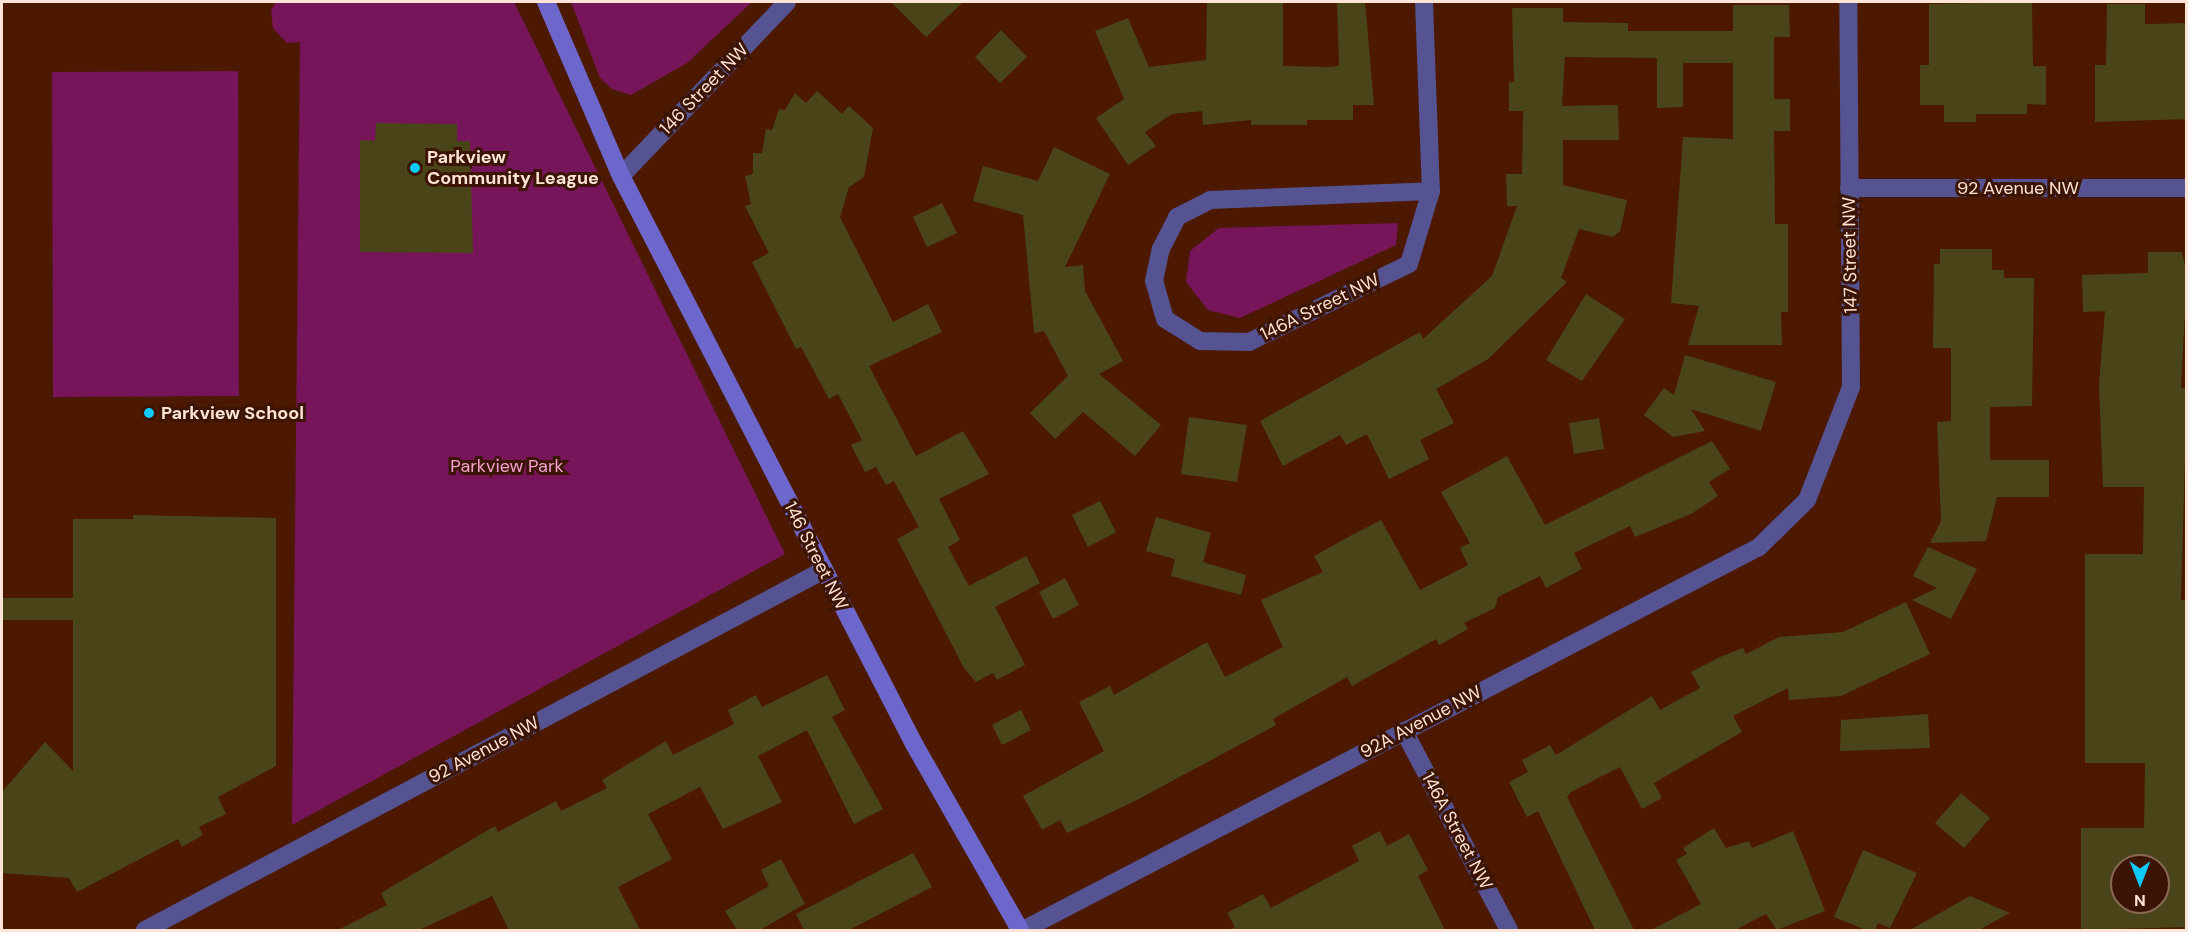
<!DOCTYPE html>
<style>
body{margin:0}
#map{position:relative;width:2188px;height:932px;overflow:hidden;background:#4c1900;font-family:"DM Sans",sans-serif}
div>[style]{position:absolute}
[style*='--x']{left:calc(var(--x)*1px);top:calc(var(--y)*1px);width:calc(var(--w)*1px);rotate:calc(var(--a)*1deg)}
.green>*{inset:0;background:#77155a}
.building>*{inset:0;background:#4a4518}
.street>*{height:18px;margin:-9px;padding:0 9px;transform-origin:9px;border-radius:9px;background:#555392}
.secondary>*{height:18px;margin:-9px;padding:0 9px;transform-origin:9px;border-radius:9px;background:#6d67cb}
.dots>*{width:16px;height:16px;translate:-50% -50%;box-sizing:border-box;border:3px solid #3b1403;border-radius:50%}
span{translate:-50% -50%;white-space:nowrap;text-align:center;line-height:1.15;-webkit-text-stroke:6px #3b1403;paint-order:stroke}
.street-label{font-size:18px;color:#fee3d7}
.poi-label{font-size:18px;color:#fee3d7;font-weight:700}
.left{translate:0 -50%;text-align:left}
.park-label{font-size:18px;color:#f4a2d3}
.frame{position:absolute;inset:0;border:3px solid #fee3d7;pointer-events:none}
.north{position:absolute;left:2110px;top:854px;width:60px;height:60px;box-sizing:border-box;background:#3b1403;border:2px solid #896758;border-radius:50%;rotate:180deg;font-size:16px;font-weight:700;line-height:24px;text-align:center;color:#fee3d7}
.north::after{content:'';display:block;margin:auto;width:21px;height:27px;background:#0ecafa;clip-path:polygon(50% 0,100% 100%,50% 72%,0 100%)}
</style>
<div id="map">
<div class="green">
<div style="clip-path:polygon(276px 2px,514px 2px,785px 554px,292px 825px,300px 42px,287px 43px,273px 28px,271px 10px)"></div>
<div style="clip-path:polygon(571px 2px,752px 2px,687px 63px,631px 95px,612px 89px,600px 78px)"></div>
<div style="clip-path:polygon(238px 71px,239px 396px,53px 397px,52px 72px)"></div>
<div style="clip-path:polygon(1398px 223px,1396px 245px,1240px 318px,1208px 310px,1186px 282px,1190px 251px,1219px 228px)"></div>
</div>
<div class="building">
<div style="clip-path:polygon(891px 2px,963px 2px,926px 37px)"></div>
<div style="clip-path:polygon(1207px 2px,1283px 3px,1283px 66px,1329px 67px,1339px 66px,1337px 2px,1365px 2px,1374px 105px,1353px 105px,1353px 120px,1307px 120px,1307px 125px,1251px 125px,1251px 120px,1203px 125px,1202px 111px,1172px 114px,1145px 132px,1156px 146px,1128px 165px,1096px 118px,1124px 99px,1095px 31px,1128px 18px,1149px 67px,1206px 60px)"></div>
<div style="clip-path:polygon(2032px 2px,2033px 66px,2046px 66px,2046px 105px,2027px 104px,2027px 114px,1976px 114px,1976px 122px,1944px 122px,1944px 105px,1920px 105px,1920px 65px,1929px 65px,1929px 4px)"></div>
<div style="clip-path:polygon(2107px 4px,2145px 4px,2145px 24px,2187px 23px,2187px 119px,2095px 122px,2095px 65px,2106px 65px)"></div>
<div style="clip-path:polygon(1733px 5px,1789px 5px,1790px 37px,1774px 37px,1774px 99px,1790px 99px,1790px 131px,1774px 131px,1775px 224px,1788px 224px,1788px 312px,1781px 312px,1782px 345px,1688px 345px,1699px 306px,1671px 303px,1683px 137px,1733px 139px,1733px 63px,1683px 63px,1683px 107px,1657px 108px,1657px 58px,1565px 57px,1562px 106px,1618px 105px,1619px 140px,1563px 140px,1563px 185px,1627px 200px,1620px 231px,1613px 237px,1579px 229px,1561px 278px,1567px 282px,1488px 359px,1436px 389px,1454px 423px,1420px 440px,1429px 459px,1389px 479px,1367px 434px,1346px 445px,1340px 435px,1283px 466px,1260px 421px,1420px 332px,1423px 339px,1492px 276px,1517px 206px,1507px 206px,1506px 174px,1522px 174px,1523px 111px,1509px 111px,1509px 82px,1514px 82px,1512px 8px,1563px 8px,1563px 22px,1628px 23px,1628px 31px,1733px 31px)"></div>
<div style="clip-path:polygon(1001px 30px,1027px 57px,1000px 83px,975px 57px)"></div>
<div style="clip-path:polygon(817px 91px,842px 114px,849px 106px,873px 128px,864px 177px,849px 187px,840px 217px,893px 322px,928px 304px,942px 332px,869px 366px,916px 456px,963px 431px,989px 474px,939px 499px,960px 540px,948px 547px,969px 586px,1026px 556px,1040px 583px,995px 607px,1025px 665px,997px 680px,993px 673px,976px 682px,964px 668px,897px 539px,919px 527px,894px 481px,886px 485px,876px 467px,865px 472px,851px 445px,862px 440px,838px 394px,829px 399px,801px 347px,796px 349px,752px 262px,769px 253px,745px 206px,751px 204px,745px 176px,753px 174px,753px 153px,762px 153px,766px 129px,772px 130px,779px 109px,785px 110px,795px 93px,806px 103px)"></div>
<div style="clip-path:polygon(376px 123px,457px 124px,457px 141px,470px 141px,473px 253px,360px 252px,360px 140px,375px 141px)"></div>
<div style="clip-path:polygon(1054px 147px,1110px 174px,1065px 267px,1083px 265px,1085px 291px,1123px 361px,1099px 374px,1161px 425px,1135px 456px,1083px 412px,1055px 439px,1030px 413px,1068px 376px,1044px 331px,1034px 333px,1023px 215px,973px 201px,983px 166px,1038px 181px)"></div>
<div style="clip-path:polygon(942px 203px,957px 233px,927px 247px,913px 217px)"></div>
<div style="clip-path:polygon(1940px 249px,1992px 249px,1992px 270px,2004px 270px,2004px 278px,2034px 278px,2032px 406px,1990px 407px,1990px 460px,2049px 460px,2049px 497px,1997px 497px,1986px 541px,1930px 543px,1941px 521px,1937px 422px,1951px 421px,1951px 348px,1933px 348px,1934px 264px,1940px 264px)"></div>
<div style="clip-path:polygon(evenodd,2148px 252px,2182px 252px,2187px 275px,2181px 388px,2187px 388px,2181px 600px,2187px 600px,2187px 927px,2081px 930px,2081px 828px,2144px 828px,2145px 763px,2085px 763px,2085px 554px,2143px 554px,2144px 487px,2103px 487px,2099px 385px,2105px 311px,2083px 312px,2082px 275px,2148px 273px,2148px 252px,2122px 866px,2158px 866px,2158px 902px,2122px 902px,2122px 866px)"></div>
<div style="clip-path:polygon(1586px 294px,1625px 319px,1582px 381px,1546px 360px)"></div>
<div style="clip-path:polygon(1685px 355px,1776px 382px,1761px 431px,1691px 409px,1705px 431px,1673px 437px,1644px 415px,1664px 388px,1674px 395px)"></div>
<div style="clip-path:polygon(1189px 417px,1247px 425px,1237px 482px,1181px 474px)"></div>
<div style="clip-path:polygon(1599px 418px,1604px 449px,1574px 454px,1569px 423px)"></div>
<div style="clip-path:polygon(1712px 441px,1730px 469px,1709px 482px,1718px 496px,1691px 514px,1635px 537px,1630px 526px,1574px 553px,1582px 569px,1546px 588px,1540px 576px,1498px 597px,1495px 608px,1464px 623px,1468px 629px,1439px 645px,1436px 639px,1352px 686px,1347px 677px,1273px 719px,1276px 725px,1135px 801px,1067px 833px,1060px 820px,1042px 830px,1023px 796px,1104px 751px,1079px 702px,1110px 686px,1114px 695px,1207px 642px,1225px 677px,1283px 647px,1261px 600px,1323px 572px,1314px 556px,1350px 536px,1381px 520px,1420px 590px,1468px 565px,1460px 548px,1470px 543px,1441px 492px,1507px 456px,1545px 525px)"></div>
<div style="clip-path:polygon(1100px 501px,1116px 532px,1088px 547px,1072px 515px)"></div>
<div style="clip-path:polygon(133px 515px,276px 518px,276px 766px,218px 797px,226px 814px,199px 827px,203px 835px,182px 847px,178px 839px,77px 892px,69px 878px,2px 873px,2px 792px,45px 742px,73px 771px,73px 620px,2px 620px,2px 598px,73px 598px,73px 519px,133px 519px)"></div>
<div style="clip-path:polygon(1156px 517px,1211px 533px,1203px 562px,1246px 575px,1241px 595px,1171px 576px,1175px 559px,1146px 551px)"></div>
<div style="clip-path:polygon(1928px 547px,1977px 569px,1951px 619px,1912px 600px,1937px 588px,1913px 576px)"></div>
<div style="clip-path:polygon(1065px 578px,1079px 605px,1053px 619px,1039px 592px)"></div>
<div style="clip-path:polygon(1906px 602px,1930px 654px,1841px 696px,1789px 700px,1788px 688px,1733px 716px,1742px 732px,1654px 783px,1662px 798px,1642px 809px,1620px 767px,1571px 792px,1567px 797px,1634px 930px,1595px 930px,1538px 811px,1527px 817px,1509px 782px,1528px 772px,1522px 760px,1550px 745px,1556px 755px,1652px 696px,1660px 710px,1700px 688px,1691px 672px,1720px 657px,1743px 648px,1746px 654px,1779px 637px,1843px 632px)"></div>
<div style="clip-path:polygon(827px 675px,845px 710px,832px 717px,883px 809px,854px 824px,807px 730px,758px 756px,782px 802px,723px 829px,700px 787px,648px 814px,672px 859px,618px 887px,640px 930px,509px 930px,492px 896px,419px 930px,338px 930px,387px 905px,381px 893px,495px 826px,498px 832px,556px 801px,561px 811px,607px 788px,602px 780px,666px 741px,673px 755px,734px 724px,728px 710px,756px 695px,762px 707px)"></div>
<div style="clip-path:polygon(1021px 710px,1031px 730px,1002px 745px,992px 725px)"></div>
<div style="clip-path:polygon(1928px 714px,1930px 748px,1840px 751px,1841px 720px)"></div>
<div style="clip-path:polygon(1961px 793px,1990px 818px,1964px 848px,1935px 823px)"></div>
<div style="clip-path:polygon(1714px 828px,1726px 848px,1749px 841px,1752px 848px,1793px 831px,1825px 911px,1777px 930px,1766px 914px,1735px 930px,1651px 930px,1701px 904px,1676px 860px,1687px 854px,1683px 848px)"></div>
<div style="clip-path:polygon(1380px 831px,1387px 846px,1409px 834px,1428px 870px,1418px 876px,1445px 930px,1228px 930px,1235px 927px,1227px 913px,1263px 894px,1271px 908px,1359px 861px,1352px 846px)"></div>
<div style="clip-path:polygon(1863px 850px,1917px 873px,1890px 928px,1878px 923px,1875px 930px,1866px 930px,1834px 917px)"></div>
<div style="clip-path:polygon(913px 853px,932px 887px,849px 930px,804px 930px,796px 914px)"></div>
<div style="clip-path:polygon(781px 859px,805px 904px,760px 930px,737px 930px,725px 911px,769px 886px,761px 870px)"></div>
<div style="clip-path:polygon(1970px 896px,2010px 913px,1979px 930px,1910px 930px)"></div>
</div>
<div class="street">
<div style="--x:1424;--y:2;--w:189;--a:87.9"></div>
<div style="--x:1431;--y:191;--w:76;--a:106.8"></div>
<div style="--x:1409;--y:264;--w:178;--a:154"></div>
<div style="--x:1249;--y:342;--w:49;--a:-178.8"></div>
<div style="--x:1200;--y:341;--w:41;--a:-147.8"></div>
<div style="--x:1165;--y:319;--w:40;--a:-106"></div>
<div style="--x:1154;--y:281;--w:33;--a:-78"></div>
<div style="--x:1161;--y:249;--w:36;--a:-63"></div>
<div style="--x:1177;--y:217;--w:37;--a:-27"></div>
<div style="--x:1210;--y:200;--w:221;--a:-2.3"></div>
<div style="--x:621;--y:176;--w:240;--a:-46.3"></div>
<div style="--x:1849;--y:188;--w:337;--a:0"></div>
<div style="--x:1404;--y:731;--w:225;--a:62.2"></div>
<div style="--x:145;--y:930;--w:769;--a:-27.93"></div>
<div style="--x:1023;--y:930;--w:830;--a:-27.49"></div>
<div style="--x:1759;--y:547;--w:67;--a:-44.4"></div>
<div style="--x:1807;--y:500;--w:121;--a:-68.7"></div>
<div style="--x:1851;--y:387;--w:385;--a:-90.4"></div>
</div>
<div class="secondary">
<div style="--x:546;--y:2;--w:189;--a:66.7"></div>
<div style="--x:621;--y:176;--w:639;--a:62.71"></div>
<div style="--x:914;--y:744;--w:214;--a:60.3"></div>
</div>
<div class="dots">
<div style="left:415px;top:168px;background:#0ecafa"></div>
<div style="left:149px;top:413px;background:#0ecafa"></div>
</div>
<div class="street-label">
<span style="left:704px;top:89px;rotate:-46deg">146 Street NW</span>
<span style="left:2018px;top:188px">92 Avenue NW</span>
<span style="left:1850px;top:255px;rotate:-91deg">147 Street NW</span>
<span style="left:1320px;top:307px;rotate:-26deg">146A Street NW</span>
<span style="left:816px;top:556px;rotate:63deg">146 Street NW</span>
<span style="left:1421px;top:722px;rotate:-28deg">92A Avenue NW</span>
<span style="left:484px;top:750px;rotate:-28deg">92 Avenue NW</span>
<span style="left:1457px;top:831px;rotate:62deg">146A Street NW</span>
</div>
<div class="poi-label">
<span class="left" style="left:427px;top:168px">Parkview<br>Community League</span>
<span class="left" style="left:161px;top:413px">Parkview School</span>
</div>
<div class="park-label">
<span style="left:507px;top:466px">Parkview Park</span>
</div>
<div class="frame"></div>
<div class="north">N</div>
</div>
